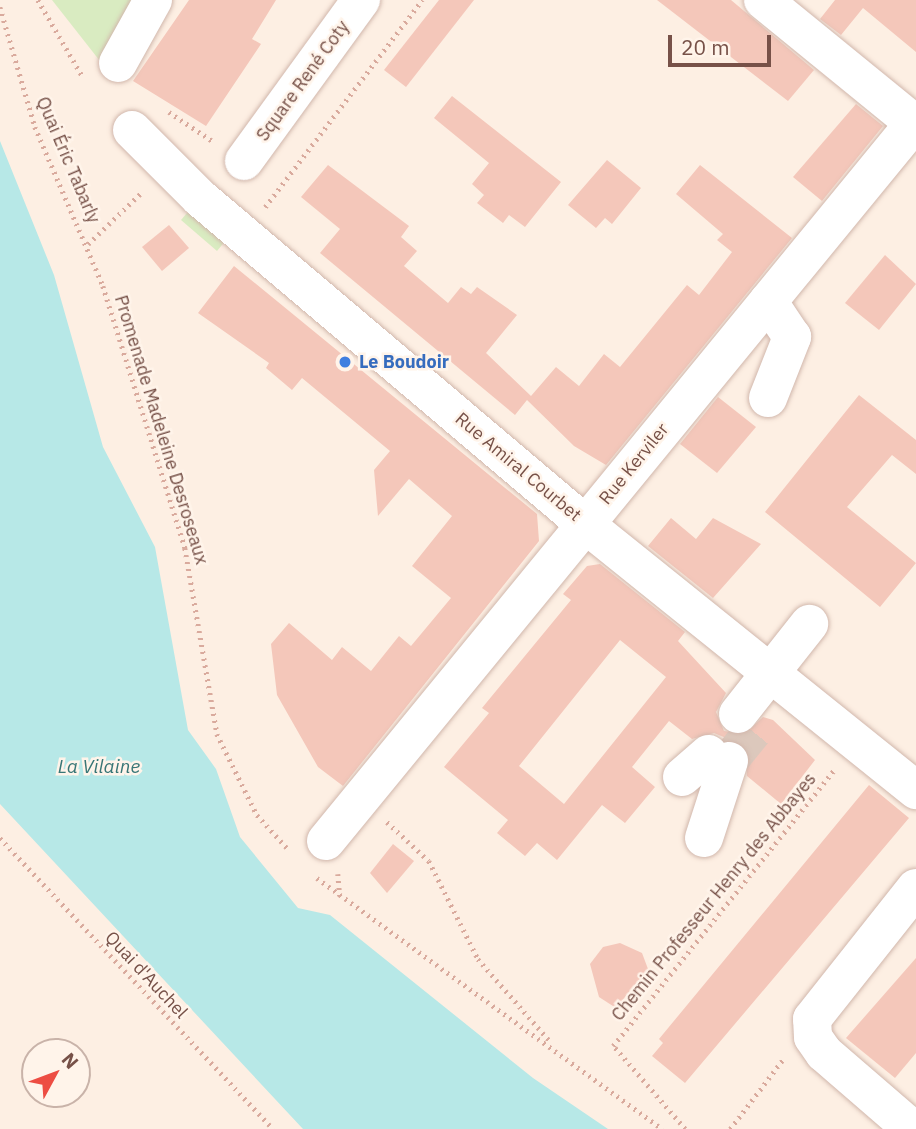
<!DOCTYPE html>
<meta charset="utf-8">
<style>
body{margin:0}
#map{position:relative;width:916px;height:1129px;overflow:hidden;background:#fdefe3;font-family:"IBM Plex Sans",sans-serif}
div>[style]{position:absolute}
[style*='--x']{left:calc(var(--x)*1px);top:calc(var(--y)*1px);width:calc(var(--w)*1px);rotate:calc(var(--a)*1deg)}
.green>*{inset:0;background:#d9ebc1}
.water>*{inset:0;background:#b7e8e7}
.building>*{inset:0;background:#f4c7ba}
.minor-tunnel>*{height:38px;margin-top:-19px;transform-origin:0;background:repeating-linear-gradient(90deg,#dcc8bc 0 38px,transparent 0 57px)}
.path>*{height:4.5px;margin-top:-2.25px;transform-origin:0;background:repeating-linear-gradient(90deg,#d9aa9d 0 2px,transparent 0 7px)}
.roads{filter:drop-shadow(0 0 2px #d1b7ac) drop-shadow(0 0 2px #d1b7ac)}
.minor>*{height:38px;margin:-19px;padding:0 19px;transform-origin:19px;border-radius:19px;background:#fff}
.dots>*{width:19px;height:19px;translate:-50% -50%;box-sizing:border-box;border:4px solid #fff4ea;border-radius:50%}
span{translate:-50% -50%;white-space:nowrap;text-align:center;line-height:1.15;-webkit-text-stroke:5px #fff4ea;paint-order:stroke}
.street-label{font-size:18px;color:#775148}
.shop-label{font-size:18px;color:#366cbe;font-weight:700}
.left{translate:0 -50%;text-align:left}
.water-label{font-size:19px;color:#387676;font-style:italic}
.north{position:absolute;left:21px;top:1038px;width:70px;height:70px;box-sizing:border-box;background:#fff4ea;border:2px solid #c9b3a9;border-radius:50%;rotate:49deg;font-size:19px;font-weight:700;line-height:28px;text-align:center;color:#775148}
.north::after{content:'';display:block;margin:auto;width:24px;height:32px;background:#ed4d43;clip-path:polygon(50% 0,100% 100%,50% 72%,0 100%)}
.scale{position:absolute;left:668px;top:35px;width:103px;height:32px;box-sizing:border-box;border:4px solid #775148;border-top:0;padding-left:9px;font-size:21px;line-height:24px;white-space:nowrap;color:#775148;-webkit-text-stroke:5px #fff4ea;paint-order:stroke}
</style>
<div id="map">
<div class="green">
<div style="clip-path:polygon(52px 0,153px 0,107px 70px)"></div>
<div style="clip-path:polygon(200px 198px,236px 228px,217px 251px,181px 220px)"></div>
</div>
<div class="water">
<div style="clip-path:polygon(0 141px,54px 275px,103px 447px,155px 547px,188px 730px,216px 769px,240px 837px,298px 908px,330px 915px,533px 1078px,608px 1129px,303px 1129px,0 804px)"></div>
</div>
<div class="building">
<div style="clip-path:polygon(189px 0,276px 0,252px 39px,261px 44px,206px 126px,133px 81px)"></div>
<div style="clip-path:polygon(439px 0,474px 0,406px 87px,384px 70px)"></div>
<div style="clip-path:polygon(657px 0,731px 0,814px 70px,788px 101px)"></div>
<div style="clip-path:polygon(835px 0,916px 0,916px 52px,863px 8px,841px 35px,820px 19px)"></div>
<div style="clip-path:polygon(452px 96px,561px 182px,525px 227px,509px 215px,503px 223px,477px 203px,484px 195px,472px 184px,489px 163px,434px 118px)"></div>
<div style="clip-path:polygon(856px 104px,883px 126px,822px 201px,793px 177px)"></div>
<div style="clip-path:polygon(607px 160px,641px 188px,612px 224px,605px 218px,596px 228px,568px 205px)"></div>
<div style="clip-path:polygon(328px 165px,409px 226px,401px 237px,417px 251px,404px 266px,448px 303px,461px 287px,471px 294px,477px 287px,517px 315px,486px 353px,531px 396px,556px 367px,579px 386px,604px 354px,620px 367px,687px 285px,699px 295px,732px 252px,717px 240px,723px 234px,676px 194px,700px 165px,792px 238px,606px 465px,574px 446px,527px 400px,515px 415px,320px 253px,340px 229px,301px 197px)"></div>
<div style="clip-path:polygon(169px 225px,189px 248px,162px 271px,142px 247px)"></div>
<div style="clip-path:polygon(885px 255px,916px 284px,879px 330px,845px 303px)"></div>
<div style="clip-path:polygon(234px 266px,537px 514px,539px 541px,343px 786px,318px 767px,277px 695px,271px 644px,289px 623px,332px 660px,342px 647px,371px 671px,399px 636px,411px 646px,451px 598px,412px 566px,452px 516px,409px 479px,378px 516px,374px 470px,390px 451px,302px 378px,292px 390px,266px 368px,269px 363px,198px 313px)"></div>
<div style="clip-path:polygon(859px 395px,916px 440px,916px 474px,892px 455px,847px 507px,916px 563px,880px 607px,765px 512px)"></div>
<div style="clip-path:polygon(718px 397px,756px 427px,717px 473px,680px 444px)"></div>
<div style="clip-path:polygon(671px 518px,696px 539px,713px 518px,761px 544px,713px 598px,648px 546px)"></div>
<div style="clip-path:polygon(evenodd,600px 564px,685px 632px,678px 641px,726px 693px,716px 712px,724px 731px,745px 734px,763px 717px,773px 720px,815px 760px,781px 804px,747px 776px,745px 746px,714px 733px,692px 739px,669px 721px,632px 767px,655px 787px,625px 823px,602px 805px,557px 860px,537px 843px,525px 856px,497px 833px,508px 820px,444px 767px,489px 713px,482px 708px,571px 600px,563px 594px,587px 566px,600px 564px,620px 640px,666px 677px,564px 804px,519px 766px,620px 640px)"></div>
<div style="clip-path:polygon(869px 785px,909px 818px,685px 1083px,652px 1056px,663px 1043px,659px 1039px)"></div>
<div style="clip-path:polygon(393px 844px,414px 861px,387px 893px,370px 873px)"></div>
<div style="clip-path:polygon(620px 943px,642px 953px,648px 969px,616px 1008px,599px 997px,590px 964px,603px 947px)"></div>
<div style="clip-path:polygon(916px 958px,916px 1053px,895px 1078px,846px 1038px)"></div>
</div>
<div class="minor-tunnel">
<div style="--x:729;--y:761;--w:55;--a:-50.9"></div>
</div>
<div class="path">
<div style="--x:38;--y:0;--w:89;--a:59.7"></div>
<div style="--x:0;--y:7;--w:125;--a:73.7"></div>
<div style="--x:35;--y:127;--w:173;--a:66.8"></div>
<div style="--x:103;--y:286;--w:275;--a:72.6"></div>
<div style="--x:185;--y:548;--w:189;--a:80.2"></div>
<div style="--x:217;--y:734;--w:90;--a:63.7"></div>
<div style="--x:257;--y:815;--w:47;--a:47.6"></div>
<div style="--x:169;--y:112;--w:54;--a:33.7"></div>
<div style="--x:265;--y:207;--w:260;--a:-52.8"></div>
<div style="--x:88;--y:244;--w:76;--a:-43.9"></div>
<div style="--x:387;--y:822;--w:57;--a:42.9"></div>
<div style="--x:429;--y:861;--w:110;--a:63.4"></div>
<div style="--x:478;--y:959;--w:108;--a:48.8"></div>
<div style="--x:0;--y:838;--w:399;--a:46.8"></div>
<div style="--x:338;--y:874;--w:22;--a:85"></div>
<div style="--x:317;--y:878;--w:427;--a:36"></div>
<div style="--x:685;--y:1129;--w:110;--a:-130.9"></div>
<div style="--x:613;--y:1046;--w:354;--a:-51.3"></div>
<div style="--x:730;--y:1129;--w:89;--a:-52.7"></div>
</div>
<div class="roads">
<div class="minor">
<div style="--x:763;--y:0;--w:195;--a:39.2"></div>
<div style="--x:118;--y:63;--w:72;--a:-60.9"></div>
<div style="--x:132;--y:130;--w:96;--a:45"></div>
<div style="--x:200;--y:198;--w:504;--a:40.26"></div>
<div style="--x:585;--y:524;--w:425;--a:38.8"></div>
<div style="--x:244;--y:161;--w:199;--a:-54"></div>
<div style="--x:768;--y:398;--w:66;--a:-68.5"></div>
<div style="--x:792;--y:337;--w:43;--a:-123.7"></div>
<div style="--x:738;--y:714;--w:115;--a:-51.7"></div>
<div style="--x:682;--y:777;--w:35;--a:-41"></div>
<div style="--x:704;--y:838;--w:81;--a:-72"></div>
<div style="--x:326;--y:841;--w:931;--a:-50.67"></div>
<div style="--x:912;--y:1129;--w:116;--a:-139.2"></div>
<div style="--x:824;--y:1053;--w:19;--a:-125"></div>
<div style="--x:813;--y:1037;--w:18;--a:-93"></div>
<div style="--x:812;--y:1019;--w:167;--a:-51.6"></div>
</div>
</div>
<div class="dots">
<div style="left:345px;top:362px;background:#3f7fe0"></div>
</div>
<div class="street-label">
<span style="left:303px;top:81px;rotate:-54deg">Square René Coty</span>
<span style="left:68px;top:160px;rotate:67deg">Quai Éric Tabarly</span>
<span style="left:161px;top:430px;rotate:73deg">Promenade Madeleine Desroseaux</span>
<span style="left:634px;top:464px;rotate:-51deg">Rue Kerviler</span>
<span style="left:518px;top:467px;rotate:40deg">Rue Amiral Courbet</span>
<span style="left:714px;top:897px;rotate:-51deg">Chemin Professeur Henry des Abbayes</span>
<span style="left:146px;top:975px;rotate:47deg">Quai d'Auchel</span>
</div>
<div class="shop-label">
<span class="left" style="left:359px;top:362px">Le Boudoir</span>
</div>
<div class="water-label">
<span style="left:99px;top:767px">La Vilaine</span>
</div>
<div class="north">N</div>
<div class="scale">20 m</div>
</div>
